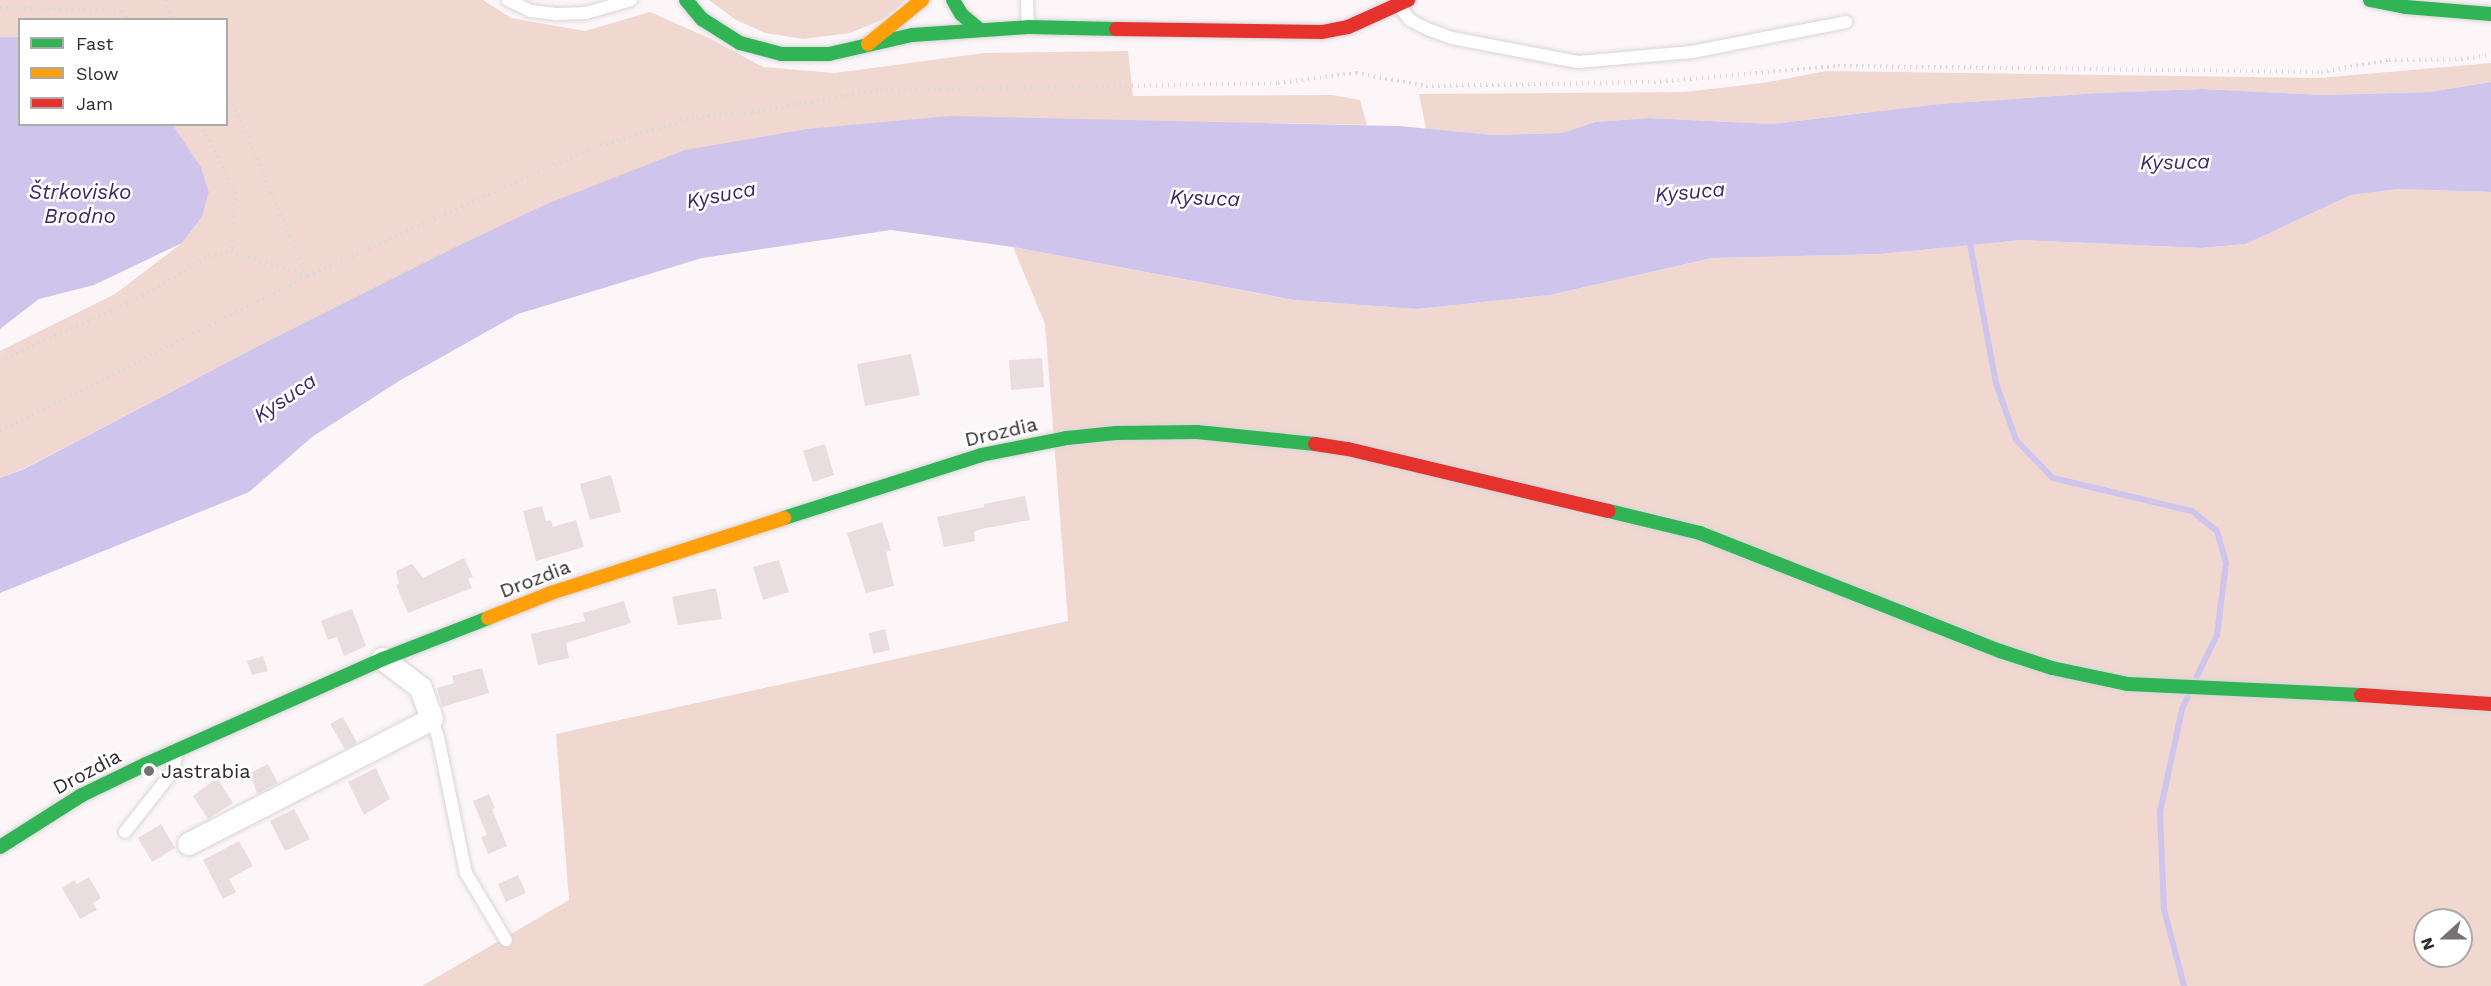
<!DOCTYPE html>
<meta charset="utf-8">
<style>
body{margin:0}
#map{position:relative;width:2491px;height:986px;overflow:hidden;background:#fcf6f9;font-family:"Work Sans",sans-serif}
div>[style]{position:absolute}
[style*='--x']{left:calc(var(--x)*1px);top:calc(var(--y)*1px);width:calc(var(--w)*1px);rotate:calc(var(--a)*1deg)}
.green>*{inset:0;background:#f0d8d1}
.water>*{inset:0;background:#cec4ec}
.stream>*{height:6px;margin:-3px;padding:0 3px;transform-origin:3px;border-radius:3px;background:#cec4ec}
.building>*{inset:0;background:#eadddf}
.path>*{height:4px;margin-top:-2px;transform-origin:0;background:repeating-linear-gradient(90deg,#dad8d9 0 1.5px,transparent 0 6px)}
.roads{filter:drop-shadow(0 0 2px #d9d4d6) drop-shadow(0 0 2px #d9d4d6)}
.lane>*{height:12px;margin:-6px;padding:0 6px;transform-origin:6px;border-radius:6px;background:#fffefe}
.street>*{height:22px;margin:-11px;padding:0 11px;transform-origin:11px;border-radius:11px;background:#fffefe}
.fast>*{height:14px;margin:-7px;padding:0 7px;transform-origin:7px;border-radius:7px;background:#30b455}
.slow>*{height:14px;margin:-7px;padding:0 7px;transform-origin:7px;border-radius:7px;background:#ff9f0a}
.jam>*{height:14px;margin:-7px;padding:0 7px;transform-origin:7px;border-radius:7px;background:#e5322d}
.dots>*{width:16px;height:16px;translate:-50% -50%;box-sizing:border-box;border:3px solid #fff;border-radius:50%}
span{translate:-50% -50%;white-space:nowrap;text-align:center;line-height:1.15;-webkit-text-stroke:5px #fff;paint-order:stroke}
.street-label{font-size:20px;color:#2f2a2c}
.poi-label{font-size:20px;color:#2f2a2c}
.left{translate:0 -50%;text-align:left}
.water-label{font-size:21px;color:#3d2969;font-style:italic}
.legend{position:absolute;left:18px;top:18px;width:210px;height:108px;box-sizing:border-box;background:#fff;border:2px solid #acaaab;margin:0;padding:8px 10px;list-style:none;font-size:18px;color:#2f2a2c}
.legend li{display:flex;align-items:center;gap:12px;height:30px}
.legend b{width:30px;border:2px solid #acaaab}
.north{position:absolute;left:2413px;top:908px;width:60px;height:60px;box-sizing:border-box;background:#fff;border:2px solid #acaaab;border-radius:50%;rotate:249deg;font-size:16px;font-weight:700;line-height:24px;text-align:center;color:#2f2a2c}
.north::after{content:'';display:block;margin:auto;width:21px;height:27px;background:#777174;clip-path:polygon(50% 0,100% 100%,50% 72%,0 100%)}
</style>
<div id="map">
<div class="green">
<div style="clip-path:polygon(0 0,483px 0,511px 18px,585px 31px,650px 12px,711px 39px,763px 67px,835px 73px,984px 53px,1128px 51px,1133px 96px,1333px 95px,1360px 100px,1367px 125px,1271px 123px,544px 205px,262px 344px,23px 469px,0 478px,0 351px,115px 294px,182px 243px,202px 217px,209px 192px,201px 167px,173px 125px,226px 124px,226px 20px,20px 20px,19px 37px,0 37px)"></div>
<div style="clip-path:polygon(709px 0,906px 0,882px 20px,850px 33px,803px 39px,765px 33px,736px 20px)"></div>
<div style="clip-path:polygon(2491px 63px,2491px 82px,2429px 92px,2322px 95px,2202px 89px,2099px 93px,1939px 104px,1772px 124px,1649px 118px,1595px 122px,1563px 133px,1493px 135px,1426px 129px,1419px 94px,1684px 92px,1763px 83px,1826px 71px,2320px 78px)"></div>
<div style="clip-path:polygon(evenodd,2399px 189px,2491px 192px,2491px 986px,422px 986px,569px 900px,556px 734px,1068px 621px,1045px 324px,1013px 247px,1293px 300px,1417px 309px,1550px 295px,1712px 258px,1880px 254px,2022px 240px,2201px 248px,2246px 244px,2351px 195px,2399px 189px,2425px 920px,2461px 920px,2461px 956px,2425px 956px,2425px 920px)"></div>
</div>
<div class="water">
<div style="clip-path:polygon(0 37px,19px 37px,20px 124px,173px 125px,201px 167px,209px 192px,202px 217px,182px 243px,94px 285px,39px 299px,0 329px)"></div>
<div style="clip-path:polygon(2491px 82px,2491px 192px,2399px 189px,2351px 195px,2246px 244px,2201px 248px,2022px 240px,1880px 254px,1712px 258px,1550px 295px,1417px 309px,1294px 300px,1013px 247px,891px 230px,702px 258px,518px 314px,399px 381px,312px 437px,249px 492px,0 593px,0 478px,24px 469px,262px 344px,460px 245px,544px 205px,685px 150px,807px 129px,950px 116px,1399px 126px,1493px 135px,1562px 133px,1595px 122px,1649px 118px,1772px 124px,1939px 104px,2099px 93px,2202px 89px,2322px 95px,2429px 92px)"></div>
</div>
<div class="stream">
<div style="--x:1969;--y:238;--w:147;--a:79.5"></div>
<div style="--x:1996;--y:383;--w:60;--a:70.7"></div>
<div style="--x:2016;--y:440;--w:53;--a:45.8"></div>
<div style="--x:2053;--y:478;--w:143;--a:13.4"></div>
<div style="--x:2192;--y:511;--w:32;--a:39"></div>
<div style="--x:2217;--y:531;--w:33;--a:74"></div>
<div style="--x:2226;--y:563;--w:73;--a:97.1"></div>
<div style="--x:2217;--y:635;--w:46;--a:116"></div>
<div style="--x:2184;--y:986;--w:80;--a:-104.6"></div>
<div style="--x:2164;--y:909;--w:97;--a:-92.4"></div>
<div style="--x:2160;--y:812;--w:105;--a:-77.9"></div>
<div style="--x:2182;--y:709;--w:14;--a:-65"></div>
</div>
<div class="building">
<div style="clip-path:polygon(911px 354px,920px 395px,865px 406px,857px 364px)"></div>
<div style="clip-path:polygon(1042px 358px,1044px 387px,1011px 390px,1009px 360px)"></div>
<div style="clip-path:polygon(825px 444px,834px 475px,813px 482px,803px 451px)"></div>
<div style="clip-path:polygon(611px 475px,621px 512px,590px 520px,580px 484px)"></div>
<div style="clip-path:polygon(1025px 496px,1030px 520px,981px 529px,974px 532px,975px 541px,944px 547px,937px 517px,984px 507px,984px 504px)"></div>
<div style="clip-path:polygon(542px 506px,546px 521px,551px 520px,553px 527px,576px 520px,584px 547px,536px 561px,523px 511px)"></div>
<div style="clip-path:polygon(882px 522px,891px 550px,886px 552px,894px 586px,866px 593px,847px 533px)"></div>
<div style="clip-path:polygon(464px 558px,473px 577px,468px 579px,472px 588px,408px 613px,396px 585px,399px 584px,396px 571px,412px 564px,423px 578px)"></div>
<div style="clip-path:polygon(779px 560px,789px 592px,763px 600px,753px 567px)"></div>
<div style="clip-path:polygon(716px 588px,722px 619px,678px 625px,672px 597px)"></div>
<div style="clip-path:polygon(624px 601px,631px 623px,566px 643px,569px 658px,538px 665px,531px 634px,585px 621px,583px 613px)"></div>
<div style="clip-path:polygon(352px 609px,366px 646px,344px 656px,337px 637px,328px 640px,321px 621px)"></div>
<div style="clip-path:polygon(885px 629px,890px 650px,873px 654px,869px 633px)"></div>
<div style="clip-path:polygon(263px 656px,268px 671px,252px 675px,247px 661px)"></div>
<div style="clip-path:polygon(482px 668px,489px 693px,442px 707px,437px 688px,454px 683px,452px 676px)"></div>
<div style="clip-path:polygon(343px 717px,357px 743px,345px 749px,330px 724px)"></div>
<div style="clip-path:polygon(268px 764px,278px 783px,257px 794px,250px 773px)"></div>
<div style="clip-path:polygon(376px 768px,390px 799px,364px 815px,348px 782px)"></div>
<div style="clip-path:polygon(217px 778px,233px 803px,208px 819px,193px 796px)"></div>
<div style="clip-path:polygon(489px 794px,495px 808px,492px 809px,507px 846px,488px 854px,481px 837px,487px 835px,473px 801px)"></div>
<div style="clip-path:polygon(294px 809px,310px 839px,285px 851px,270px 821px)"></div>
<div style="clip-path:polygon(161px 824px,175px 848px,152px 862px,138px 838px)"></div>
<div style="clip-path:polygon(239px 841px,253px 866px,229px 879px,236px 892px,223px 899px,203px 860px)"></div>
<div style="clip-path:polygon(518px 875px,526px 893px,506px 902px,498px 884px)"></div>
<div style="clip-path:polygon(89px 877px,101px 898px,93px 903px,97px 910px,80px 919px,62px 888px,74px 880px,77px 884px)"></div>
</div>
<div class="path">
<div style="--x:165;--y:0;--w:22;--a:68"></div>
<div style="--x:0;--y:8;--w:123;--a:1.4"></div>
<div style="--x:123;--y:11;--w:11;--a:56"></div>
<div style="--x:226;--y:87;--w:206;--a:66.8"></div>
<div style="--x:201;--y:124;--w:76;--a:63.4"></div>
<div style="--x:235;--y:192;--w:60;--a:93.8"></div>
<div style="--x:231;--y:252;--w:81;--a:17.3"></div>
<div style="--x:0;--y:361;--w:157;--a:-24.4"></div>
<div style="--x:143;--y:296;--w:77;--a:-31.2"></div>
<div style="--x:209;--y:256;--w:22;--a:-10"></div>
<div style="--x:0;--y:431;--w:345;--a:-26.7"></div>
<div style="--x:308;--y:276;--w:308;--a:-24.3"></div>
<div style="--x:589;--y:149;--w:112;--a:-16.7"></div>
<div style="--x:696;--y:117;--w:56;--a:-5.1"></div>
<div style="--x:752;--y:112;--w:130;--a:-9.8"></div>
<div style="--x:880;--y:90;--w:398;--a:-1"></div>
<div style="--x:1278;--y:83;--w:79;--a:-7.3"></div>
<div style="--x:1356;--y:73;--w:71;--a:10.5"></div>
<div style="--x:1426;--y:86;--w:228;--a:-1"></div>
<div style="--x:1654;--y:82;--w:185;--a:-5"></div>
<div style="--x:1838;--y:66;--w:483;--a:0.7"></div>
<div style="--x:2321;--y:72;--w:69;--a:-10"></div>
<div style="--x:2389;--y:60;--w:72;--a:-0.8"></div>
<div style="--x:2461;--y:59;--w:30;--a:-8"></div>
</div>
<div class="roads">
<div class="lane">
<div style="--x:508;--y:0;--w:25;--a:26"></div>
<div style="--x:531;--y:11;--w:25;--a:7"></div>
<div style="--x:556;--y:14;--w:30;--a:-2"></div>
<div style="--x:586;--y:13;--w:47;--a:-16.1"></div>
<div style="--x:1027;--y:0;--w:26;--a:88"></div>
<div style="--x:1399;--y:6;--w:18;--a:52"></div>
<div style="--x:1410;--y:20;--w:22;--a:27"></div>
<div style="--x:1430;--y:30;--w:23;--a:20"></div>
<div style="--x:1452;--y:38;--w:128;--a:10.8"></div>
<div style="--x:1578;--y:62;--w:114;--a:-5"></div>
<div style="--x:1692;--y:52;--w:157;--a:-11"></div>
<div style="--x:432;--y:719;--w:19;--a:72"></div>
<div style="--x:438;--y:737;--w:139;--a:78.4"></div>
<div style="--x:466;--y:873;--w:78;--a:59.2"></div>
<div style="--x:125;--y:832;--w:78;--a:-51.8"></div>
<div style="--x:173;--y:771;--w:16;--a:-79"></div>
</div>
<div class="street">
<div style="--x:189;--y:844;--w:273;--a:-27.2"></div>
<div style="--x:432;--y:719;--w:33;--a:-110"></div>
<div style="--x:421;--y:688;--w:48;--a:-142.7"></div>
</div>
<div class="fast">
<div style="--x:686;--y:0;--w:25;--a:50"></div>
<div style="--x:702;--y:19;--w:45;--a:32.3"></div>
<div style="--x:740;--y:43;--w:43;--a:14.7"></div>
<div style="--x:782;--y:54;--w:47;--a:0"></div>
<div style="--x:829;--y:54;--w:85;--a:-12.9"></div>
<div style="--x:912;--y:35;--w:116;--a:-3.9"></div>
<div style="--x:1028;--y:27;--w:88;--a:1.3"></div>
<div style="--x:953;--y:0;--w:16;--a:60"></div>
<div style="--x:961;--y:14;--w:23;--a:40"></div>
<div style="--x:2370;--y:0;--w:37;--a:11"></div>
<div style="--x:2406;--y:7;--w:85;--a:4.7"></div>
<div style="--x:1609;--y:511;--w:94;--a:13.6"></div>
<div style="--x:1700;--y:533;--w:322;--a:21.5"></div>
<div style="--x:2000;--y:651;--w:55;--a:18.1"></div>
<div style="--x:2052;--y:668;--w:78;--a:11.9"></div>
<div style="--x:2128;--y:684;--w:233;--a:2.7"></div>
<div style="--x:784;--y:518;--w:207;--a:-17.7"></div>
<div style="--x:981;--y:455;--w:88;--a:-11.2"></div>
<div style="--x:1067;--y:438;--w:49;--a:-5.8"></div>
<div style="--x:1116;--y:433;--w:81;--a:-0.7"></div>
<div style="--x:1197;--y:432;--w:119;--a:5.8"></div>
<div style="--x:0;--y:847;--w:97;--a:-32.4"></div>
<div style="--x:82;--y:795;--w:71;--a:-25.8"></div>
<div style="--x:146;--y:764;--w:259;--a:-23.9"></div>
<div style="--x:383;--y:659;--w:113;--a:-21.3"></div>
</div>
<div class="slow">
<div style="--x:868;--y:44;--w:70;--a:-39.2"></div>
<div style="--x:488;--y:618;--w:68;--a:-21.6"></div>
<div style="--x:551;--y:593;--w:245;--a:-17.8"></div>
</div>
<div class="jam">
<div style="--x:1116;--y:29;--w:206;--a:0.8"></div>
<div style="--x:1322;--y:32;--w:26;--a:-11"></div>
<div style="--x:1348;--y:27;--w:66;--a:-24.2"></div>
<div style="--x:1315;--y:444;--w:33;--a:9"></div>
<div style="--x:1348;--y:449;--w:268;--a:13.4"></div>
<div style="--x:2361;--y:695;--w:130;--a:4"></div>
</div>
</div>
<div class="dots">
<div style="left:149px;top:771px;background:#777174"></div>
</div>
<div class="street-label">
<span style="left:1001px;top:432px;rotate:-13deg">Drozdia</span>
<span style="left:535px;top:579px;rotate:-21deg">Drozdia</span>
<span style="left:87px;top:772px;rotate:-28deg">Drozdia</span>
</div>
<div class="poi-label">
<span class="left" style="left:161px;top:771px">Jastrabia</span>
</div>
<div class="water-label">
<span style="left:2175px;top:162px;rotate:-1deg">Kysuca</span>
<span style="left:80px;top:204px">Štrkovisko<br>Brodno</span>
<span style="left:1690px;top:192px;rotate:-5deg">Kysuca</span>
<span style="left:721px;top:195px;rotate:-11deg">Kysuca</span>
<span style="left:1205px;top:198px;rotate:2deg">Kysuca</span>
<span style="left:285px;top:398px;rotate:-34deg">Kysuca</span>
</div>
<ul class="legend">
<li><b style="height:8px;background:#30b455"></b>Fast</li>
<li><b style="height:8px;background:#ff9f0a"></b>Slow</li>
<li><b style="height:8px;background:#e5322d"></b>Jam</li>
</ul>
<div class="north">N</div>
</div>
